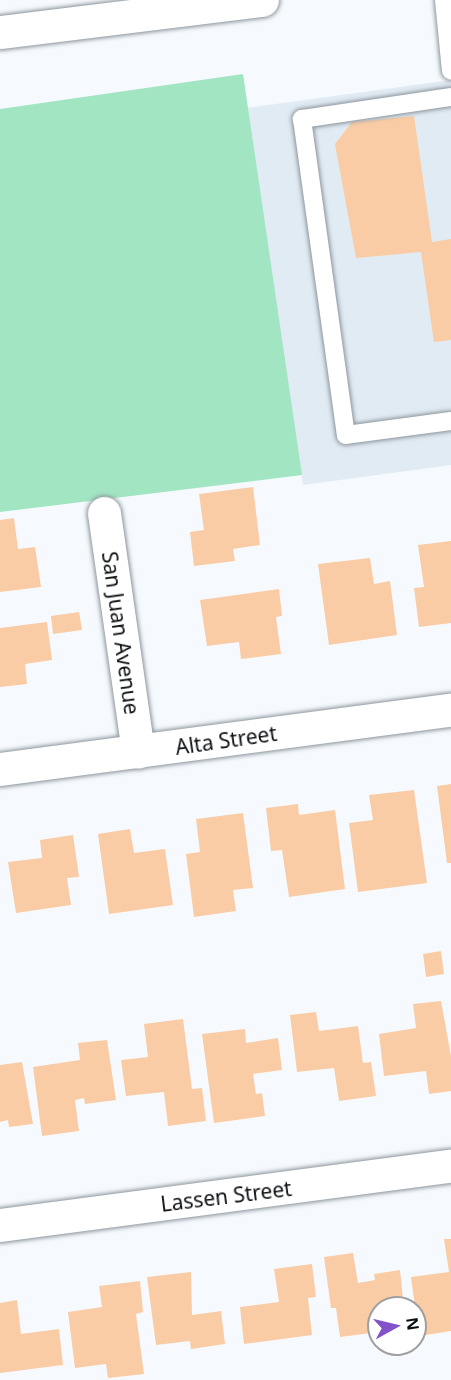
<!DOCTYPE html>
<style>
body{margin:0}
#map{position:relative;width:451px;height:1380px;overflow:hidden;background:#f6fafe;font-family:"Noto Sans",sans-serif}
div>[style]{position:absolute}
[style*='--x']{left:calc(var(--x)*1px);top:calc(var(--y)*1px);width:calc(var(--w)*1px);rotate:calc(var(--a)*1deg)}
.built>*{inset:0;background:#e1ebf3}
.green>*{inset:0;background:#a2e5c3}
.building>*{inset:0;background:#f9cca5}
.roads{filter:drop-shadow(0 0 2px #8d969e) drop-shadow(0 0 2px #8d969e)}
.service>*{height:18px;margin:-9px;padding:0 9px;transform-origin:9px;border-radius:9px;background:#fff}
.minor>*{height:33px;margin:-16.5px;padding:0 16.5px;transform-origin:16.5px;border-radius:16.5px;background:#fff}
.secondary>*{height:33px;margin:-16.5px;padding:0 16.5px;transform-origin:16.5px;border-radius:16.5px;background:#fff}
span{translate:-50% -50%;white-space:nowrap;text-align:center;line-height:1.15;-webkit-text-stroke:5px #fff;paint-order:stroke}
.street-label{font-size:21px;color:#0c0f12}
.north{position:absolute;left:367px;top:1296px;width:60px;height:60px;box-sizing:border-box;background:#fff;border:2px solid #9e9fa0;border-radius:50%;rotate:82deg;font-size:16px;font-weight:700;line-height:24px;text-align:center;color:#0c0f12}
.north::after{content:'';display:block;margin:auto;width:21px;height:27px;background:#8352cb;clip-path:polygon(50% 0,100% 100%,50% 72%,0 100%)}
</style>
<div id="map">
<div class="built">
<div style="clip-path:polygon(451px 80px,451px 465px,303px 485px,247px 108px)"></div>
</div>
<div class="green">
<div style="clip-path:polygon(243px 74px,302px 475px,0 512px,0 109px)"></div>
</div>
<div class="building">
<div style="clip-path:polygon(414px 116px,432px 242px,451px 239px,451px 340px,434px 342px,421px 252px,356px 258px,335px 144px,352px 122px)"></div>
<div style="clip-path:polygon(253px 487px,260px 545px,233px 549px,235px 561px,194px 566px,190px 532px,204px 530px,199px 494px)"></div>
<div style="clip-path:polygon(14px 518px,18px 549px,35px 547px,41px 587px,0 592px,0 520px)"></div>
<div style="clip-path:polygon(451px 541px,451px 623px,419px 627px,414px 588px,424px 587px,418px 545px)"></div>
<div style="clip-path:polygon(370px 558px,374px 584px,390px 581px,397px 635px,329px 645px,318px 564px)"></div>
<div style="clip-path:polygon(279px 589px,282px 616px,276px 617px,281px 654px,241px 659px,239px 642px,207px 646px,200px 600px)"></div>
<div style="clip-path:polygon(79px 612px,82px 630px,53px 634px,51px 616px)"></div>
<div style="clip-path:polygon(47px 622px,52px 660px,25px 664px,27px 684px,0 687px,0 628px)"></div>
<div style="clip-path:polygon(451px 784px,451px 863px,447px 863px,437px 786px)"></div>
<div style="clip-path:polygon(414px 790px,427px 883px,358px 892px,349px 823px,373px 820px,369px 795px)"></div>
<div style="clip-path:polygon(298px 804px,299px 815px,335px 810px,345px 889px,289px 897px,282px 850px,271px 851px,266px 808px)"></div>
<div style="clip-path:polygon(243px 813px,253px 888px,233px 890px,236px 911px,194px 917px,186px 854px,200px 852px,196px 819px)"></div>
<div style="clip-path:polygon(130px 829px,134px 853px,165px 849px,173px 905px,109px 914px,98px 834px)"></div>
<div style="clip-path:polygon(73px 835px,79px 877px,67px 878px,71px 905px,16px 913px,8px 862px,42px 858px,40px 840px)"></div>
<div style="clip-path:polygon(441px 951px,444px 974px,426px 977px,423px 954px)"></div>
<div style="clip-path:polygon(441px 1001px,451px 1056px,451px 1091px,429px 1094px,426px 1071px,384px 1076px,379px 1034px,416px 1028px,413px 1004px)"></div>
<div style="clip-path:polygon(316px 1012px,319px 1031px,358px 1026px,363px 1063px,371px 1062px,376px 1096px,339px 1101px,334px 1068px,297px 1072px,290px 1015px)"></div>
<div style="clip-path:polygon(183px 1019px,192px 1089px,202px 1088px,206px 1121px,168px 1126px,164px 1092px,126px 1096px,121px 1060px,148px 1057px,144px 1024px)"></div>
<div style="clip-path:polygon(245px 1029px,246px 1043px,278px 1038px,282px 1070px,253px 1074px,256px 1094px,262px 1093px,265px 1116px,214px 1123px,202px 1034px)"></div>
<div style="clip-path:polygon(107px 1040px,116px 1100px,85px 1104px,84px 1098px,75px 1100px,79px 1131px,42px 1136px,33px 1067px,80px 1060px,78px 1043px)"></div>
<div style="clip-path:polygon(22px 1062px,33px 1124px,9px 1127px,8px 1120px,0 1122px,0 1065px)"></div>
<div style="clip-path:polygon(444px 1239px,451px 1239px,451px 1331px,419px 1336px,411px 1277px,449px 1272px)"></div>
<div style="clip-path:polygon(353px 1253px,358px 1283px,375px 1280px,374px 1274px,400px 1270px,404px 1308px,379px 1308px,379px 1332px,340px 1337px,336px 1308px,331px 1308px,324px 1257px)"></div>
<div style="clip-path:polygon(312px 1264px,316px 1297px,308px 1298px,312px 1335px,244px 1344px,240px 1307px,279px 1302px,274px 1269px)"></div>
<div style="clip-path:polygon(191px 1272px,192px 1315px,221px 1311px,225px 1344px,191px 1349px,190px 1341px,156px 1345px,147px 1277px)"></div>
<div style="clip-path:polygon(140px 1281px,143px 1312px,136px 1314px,144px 1374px,108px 1378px,106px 1364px,75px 1368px,68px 1312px,102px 1307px,99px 1286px)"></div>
<div style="clip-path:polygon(17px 1300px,21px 1334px,59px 1329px,63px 1365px,0 1373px,0 1303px)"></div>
</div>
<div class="roads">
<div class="service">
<div style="--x:444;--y:0;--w:71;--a:84.4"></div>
<div style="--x:451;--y:97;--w:151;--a:171.6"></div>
<div style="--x:302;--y:119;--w:319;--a:82.1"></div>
<div style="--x:346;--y:435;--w:106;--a:-7.6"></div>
</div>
<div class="minor">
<div style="--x:104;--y:513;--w:241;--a:81.9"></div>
<div style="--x:0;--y:769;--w:455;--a:-7.5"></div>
<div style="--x:0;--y:1225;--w:455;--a:-7.5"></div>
</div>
<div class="secondary">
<div style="--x:0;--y:32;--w:264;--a:-7"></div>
</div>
</div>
<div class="street-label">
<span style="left:121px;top:633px;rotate:82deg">San Juan Avenue</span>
<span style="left:226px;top:740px;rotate:-8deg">Alta Street</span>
<span style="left:226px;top:1196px;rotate:-7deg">Lassen Street</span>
</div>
<div class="north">N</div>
</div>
